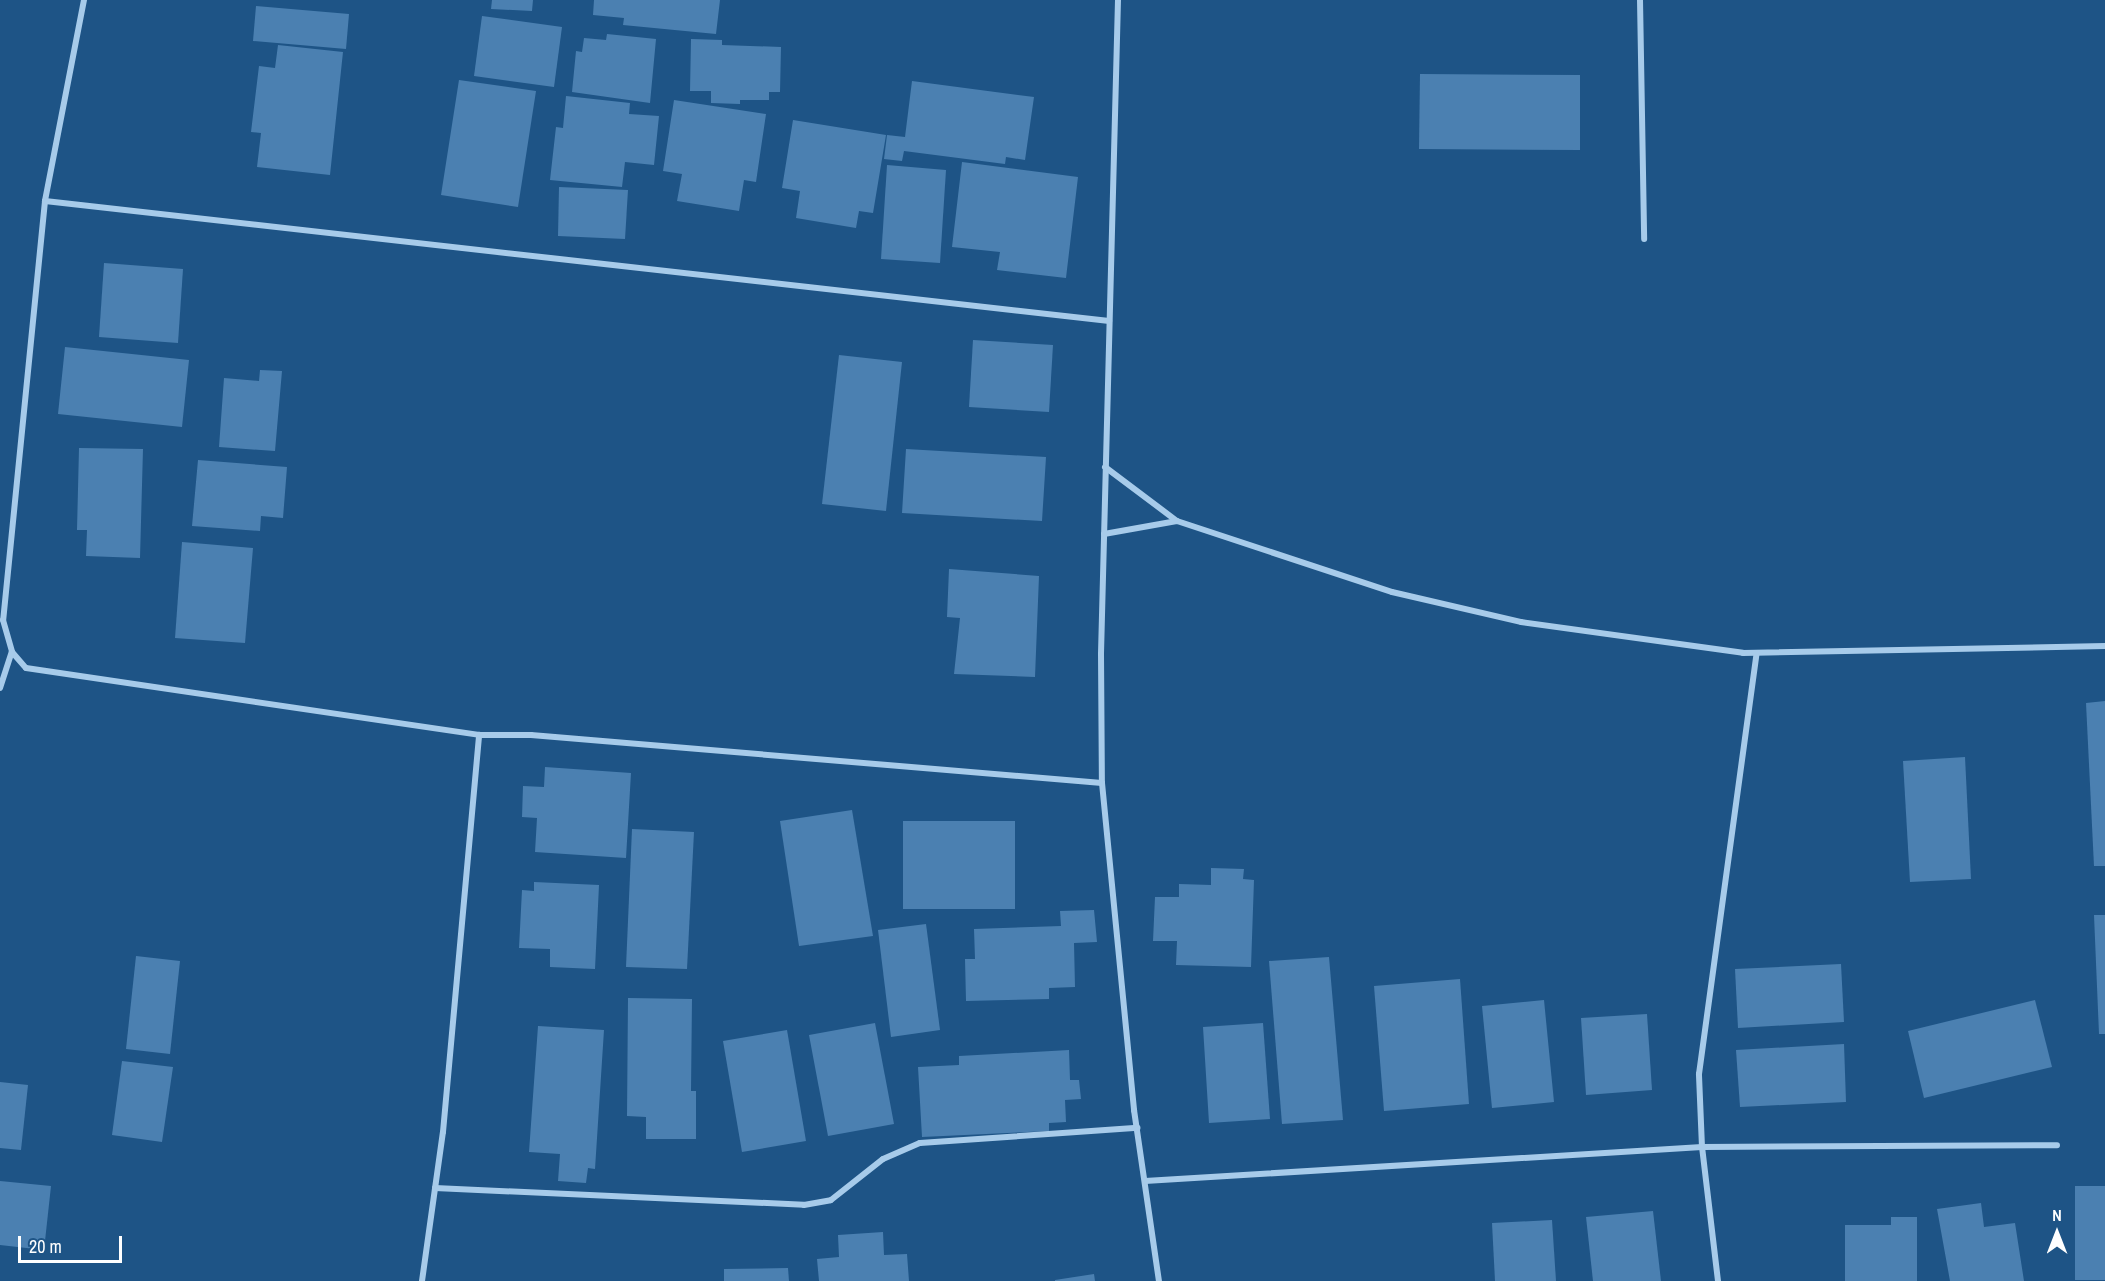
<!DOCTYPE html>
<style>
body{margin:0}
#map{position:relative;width:2105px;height:1281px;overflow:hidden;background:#1e5486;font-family:"Archivo Narrow",sans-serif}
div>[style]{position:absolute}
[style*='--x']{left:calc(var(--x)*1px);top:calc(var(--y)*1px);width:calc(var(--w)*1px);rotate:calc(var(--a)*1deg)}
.building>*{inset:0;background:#4b80b1}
.minor>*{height:6px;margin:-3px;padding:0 3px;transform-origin:3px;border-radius:3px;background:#a7cbea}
span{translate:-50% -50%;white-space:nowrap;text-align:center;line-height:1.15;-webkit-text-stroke:4.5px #1e5486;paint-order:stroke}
.north{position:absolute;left:2027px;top:1203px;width:60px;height:60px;-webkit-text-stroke:4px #1e5486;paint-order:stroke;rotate:0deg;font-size:16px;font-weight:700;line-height:24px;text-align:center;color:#fff}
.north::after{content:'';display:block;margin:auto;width:21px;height:27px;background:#fff;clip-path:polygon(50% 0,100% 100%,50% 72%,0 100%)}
.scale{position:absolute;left:18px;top:1236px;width:104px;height:27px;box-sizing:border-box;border:3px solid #fff;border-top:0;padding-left:8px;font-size:18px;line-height:21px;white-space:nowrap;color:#fff;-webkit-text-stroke:4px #1e5486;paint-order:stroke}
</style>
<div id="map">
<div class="building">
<div style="clip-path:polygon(492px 0,533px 0,532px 11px,491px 9px)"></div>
<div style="clip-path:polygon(594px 0,720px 0,716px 34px,623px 25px,624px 18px,593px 15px)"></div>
<div style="clip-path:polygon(256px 6px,349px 14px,346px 49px,253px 41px)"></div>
<div style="clip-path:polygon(482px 16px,562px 27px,554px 87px,474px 76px)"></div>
<div style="clip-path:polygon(607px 34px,656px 39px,650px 103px,572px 92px,576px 51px,582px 52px,584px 38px,606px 40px)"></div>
<div style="clip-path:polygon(691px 39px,722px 40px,722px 45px,781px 47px,780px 92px,769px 92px,769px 100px,740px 100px,740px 104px,711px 103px,711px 91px,690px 91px)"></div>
<div style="clip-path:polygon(278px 45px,343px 52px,330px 175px,257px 167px,261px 133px,251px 132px,259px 66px,275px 68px)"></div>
<div style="clip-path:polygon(1420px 74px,1580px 75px,1580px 150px,1419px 149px)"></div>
<div style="clip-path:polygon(459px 80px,536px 91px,518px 207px,441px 195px)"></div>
<div style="clip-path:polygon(912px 81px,1034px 97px,1025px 160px,1006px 157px,1005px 164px,904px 151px,902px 161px,884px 159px,887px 135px,905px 137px)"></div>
<div style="clip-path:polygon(566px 96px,630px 103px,629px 114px,659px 116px,654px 165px,625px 162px,622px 187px,550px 180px,556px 127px,563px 128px)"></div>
<div style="clip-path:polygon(674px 100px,766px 114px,756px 182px,744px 180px,739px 211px,677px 201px,682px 174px,663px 171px)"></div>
<div style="clip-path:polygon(793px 120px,886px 135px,873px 213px,859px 211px,856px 228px,796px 218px,800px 191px,782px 188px)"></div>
<div style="clip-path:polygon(962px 162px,1078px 177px,1066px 278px,997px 270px,1000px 252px,952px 247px)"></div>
<div style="clip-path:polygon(887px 165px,946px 170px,940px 263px,881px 259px)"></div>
<div style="clip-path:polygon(559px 187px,628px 190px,625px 239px,558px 236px)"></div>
<div style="clip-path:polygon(104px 263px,183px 269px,178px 343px,99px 337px)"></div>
<div style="clip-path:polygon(973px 340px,1053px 345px,1049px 412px,969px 407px)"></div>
<div style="clip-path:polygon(65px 347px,189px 360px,182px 427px,58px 414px)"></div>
<div style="clip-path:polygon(839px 355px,902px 362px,886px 511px,822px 504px)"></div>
<div style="clip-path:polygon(260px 370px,282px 371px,275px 451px,219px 447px,224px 378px,259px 381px)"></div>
<div style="clip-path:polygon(79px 448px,143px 449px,140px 558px,86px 556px,87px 530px,77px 530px)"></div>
<div style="clip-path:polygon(906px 449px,1046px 457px,1042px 521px,902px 513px)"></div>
<div style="clip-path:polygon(198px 460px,287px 467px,283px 518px,261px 516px,260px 531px,192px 526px)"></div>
<div style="clip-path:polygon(182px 542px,253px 548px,245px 643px,175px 638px)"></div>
<div style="clip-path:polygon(949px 569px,1039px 576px,1035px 677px,954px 674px,960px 618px,947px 617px)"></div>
<div style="clip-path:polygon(2105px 701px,2105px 866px,2094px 866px,2086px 703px)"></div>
<div style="clip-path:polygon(1965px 757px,1971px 879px,1910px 882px,1903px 761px)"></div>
<div style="clip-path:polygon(545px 767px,631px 773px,626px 858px,535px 852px,537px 818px,522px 817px,523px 786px,544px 787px)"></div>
<div style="clip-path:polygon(852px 810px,873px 936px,799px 946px,780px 821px)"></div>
<div style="clip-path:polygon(903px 821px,1015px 821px,1015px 909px,903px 909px)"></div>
<div style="clip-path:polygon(632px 829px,694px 832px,687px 969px,626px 967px)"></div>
<div style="clip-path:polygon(1211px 868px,1244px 869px,1243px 879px,1254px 880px,1251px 967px,1176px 965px,1177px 941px,1153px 941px,1155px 897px,1179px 897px,1179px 884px,1211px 885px)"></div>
<div style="clip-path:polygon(534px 882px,599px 885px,595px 969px,550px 967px,550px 949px,519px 948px,522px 890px,534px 891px)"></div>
<div style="clip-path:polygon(1094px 910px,1097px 942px,1074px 943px,1075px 987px,1049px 988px,1049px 999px,966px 1001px,965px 959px,975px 959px,974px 929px,1061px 926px,1060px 911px)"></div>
<div style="clip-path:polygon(2094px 915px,2105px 915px,2105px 1034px,2099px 1034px)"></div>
<div style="clip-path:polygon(926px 924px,940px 1030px,891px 1037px,878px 930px)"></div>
<div style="clip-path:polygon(136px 956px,180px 961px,170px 1054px,126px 1049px)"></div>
<div style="clip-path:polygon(1329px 957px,1343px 1120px,1282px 1124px,1269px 961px)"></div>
<div style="clip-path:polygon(1841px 964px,1844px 1022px,1738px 1028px,1735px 969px)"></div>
<div style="clip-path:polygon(1460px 979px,1469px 1104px,1384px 1111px,1374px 986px)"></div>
<div style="clip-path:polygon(628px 998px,692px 999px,691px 1091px,696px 1091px,696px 1139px,646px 1139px,646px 1117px,627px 1116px)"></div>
<div style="clip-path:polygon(1544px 1000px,1554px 1102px,1492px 1108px,1482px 1006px)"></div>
<div style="clip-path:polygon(2035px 1000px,2052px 1067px,1924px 1098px,1908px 1031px)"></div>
<div style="clip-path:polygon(1647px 1014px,1652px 1090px,1586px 1095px,1581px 1018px)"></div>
<div style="clip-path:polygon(875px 1023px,894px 1124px,828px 1136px,809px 1035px)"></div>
<div style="clip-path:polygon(1263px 1023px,1270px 1119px,1209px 1123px,1203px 1027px)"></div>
<div style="clip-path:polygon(538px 1026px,604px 1030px,595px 1169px,588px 1168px,586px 1183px,558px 1181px,560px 1154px,529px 1152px)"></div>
<div style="clip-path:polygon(787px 1030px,806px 1141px,742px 1152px,723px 1041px)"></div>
<div style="clip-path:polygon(1844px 1044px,1846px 1102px,1740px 1107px,1736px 1050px)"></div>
<div style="clip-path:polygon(1069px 1050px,1070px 1080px,1079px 1080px,1081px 1099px,1065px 1100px,1066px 1122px,1049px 1123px,1049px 1131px,922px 1137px,918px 1067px,959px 1065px,959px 1056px)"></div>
<div style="clip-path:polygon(122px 1061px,173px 1067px,162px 1142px,112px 1135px)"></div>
<div style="clip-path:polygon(0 1082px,28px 1085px,21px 1150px,0 1148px)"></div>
<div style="clip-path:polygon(0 1181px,51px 1186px,44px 1250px,0 1245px)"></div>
<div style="clip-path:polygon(2075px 1186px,2105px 1186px,2105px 1280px,2075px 1280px)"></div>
<div style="clip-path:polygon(1981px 1203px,1984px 1227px,2015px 1223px,2024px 1281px,1950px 1281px,1937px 1209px)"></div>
<div style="clip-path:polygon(1653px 1211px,1661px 1281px,1593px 1281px,1586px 1217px)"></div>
<div style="clip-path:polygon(1891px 1217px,1917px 1217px,1917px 1281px,1845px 1281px,1845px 1225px,1891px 1225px)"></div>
<div style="clip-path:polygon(1552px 1220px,1556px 1281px,1495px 1281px,1492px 1223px)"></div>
<div style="clip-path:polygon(883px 1232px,884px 1255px,907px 1254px,909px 1281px,819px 1281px,817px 1259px,839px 1257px,838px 1235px)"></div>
<div style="clip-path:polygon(788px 1268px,789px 1281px,724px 1281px,724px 1269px)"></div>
<div style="clip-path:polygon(1094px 1274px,1095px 1281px,1055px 1281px,1055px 1280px)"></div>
</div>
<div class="minor">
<div style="--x:84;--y:0;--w:205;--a:101"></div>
<div style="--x:45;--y:201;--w:421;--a:95.7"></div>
<div style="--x:3;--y:620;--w:33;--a:74"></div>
<div style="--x:12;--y:652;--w:21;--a:49"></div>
<div style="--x:26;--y:668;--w:458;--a:8.4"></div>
<div style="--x:479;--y:735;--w:52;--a:0"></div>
<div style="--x:531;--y:735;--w:573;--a:4.81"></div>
<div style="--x:1118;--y:0;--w:654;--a:91.49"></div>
<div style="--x:1101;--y:654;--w:129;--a:89.6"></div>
<div style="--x:1102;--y:783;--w:329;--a:84.4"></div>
<div style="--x:1134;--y:1110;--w:173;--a:81.7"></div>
<div style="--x:1640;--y:0;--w:239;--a:89"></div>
<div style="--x:45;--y:201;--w:1071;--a:6.43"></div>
<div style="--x:1105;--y:467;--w:90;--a:36.9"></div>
<div style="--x:1177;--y:521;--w:226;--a:18.3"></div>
<div style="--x:1392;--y:592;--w:132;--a:13.1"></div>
<div style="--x:1521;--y:622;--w:224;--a:7.9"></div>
<div style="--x:1743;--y:653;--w:362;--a:-1.1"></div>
<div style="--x:1104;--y:534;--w:74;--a:-10.1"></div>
<div style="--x:0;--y:688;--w:38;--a:-72"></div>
<div style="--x:1145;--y:1181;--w:558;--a:-3.49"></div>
<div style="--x:1702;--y:1147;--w:355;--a:-0.3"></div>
<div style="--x:435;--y:1188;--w:369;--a:2.6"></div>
<div style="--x:804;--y:1205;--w:27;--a:-10"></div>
<div style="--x:831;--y:1200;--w:66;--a:-38.3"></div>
<div style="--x:883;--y:1159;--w:40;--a:-23.4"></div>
<div style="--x:920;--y:1143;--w:218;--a:-4"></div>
<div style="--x:422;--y:1281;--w:150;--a:-82"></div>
<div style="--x:443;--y:1132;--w:399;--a:-84.8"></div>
<div style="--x:1718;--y:1281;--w:135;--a:-96.8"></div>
<div style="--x:1702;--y:1147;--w:73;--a:-92.4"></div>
<div style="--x:1699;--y:1074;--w:425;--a:-82.2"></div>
</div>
<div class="north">N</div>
<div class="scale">20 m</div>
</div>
